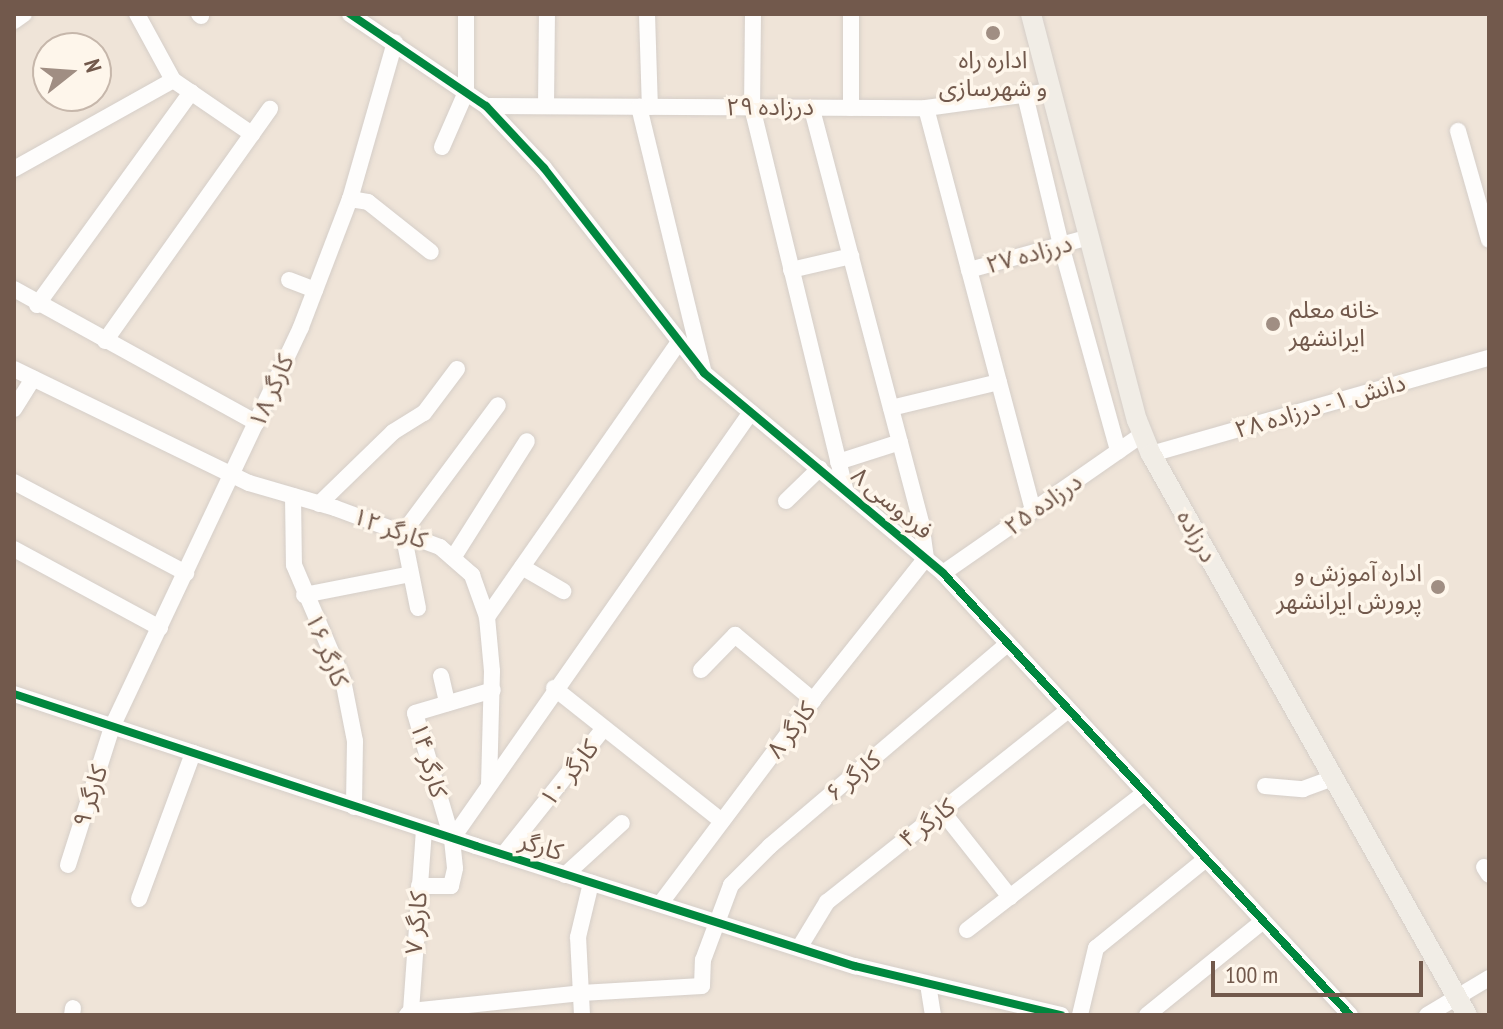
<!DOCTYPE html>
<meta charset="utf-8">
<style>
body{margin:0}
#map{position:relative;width:1503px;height:1029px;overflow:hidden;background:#f6f1ea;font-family:"PT Sans Narrow","Noto Sans Arabic",sans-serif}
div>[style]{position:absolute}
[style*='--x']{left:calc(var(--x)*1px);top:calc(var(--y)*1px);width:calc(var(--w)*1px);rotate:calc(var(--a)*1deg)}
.residential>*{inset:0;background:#efe4d8}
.roads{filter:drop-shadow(0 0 2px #d5cec8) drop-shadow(0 0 2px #d5cec8)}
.minor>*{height:16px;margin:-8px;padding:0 8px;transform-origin:8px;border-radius:8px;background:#fefdfc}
.major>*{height:20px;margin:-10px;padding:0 10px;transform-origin:10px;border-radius:10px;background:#f1ede6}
.cycleway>*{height:8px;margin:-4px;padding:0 4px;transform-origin:4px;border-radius:4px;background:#00873e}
.dots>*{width:22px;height:22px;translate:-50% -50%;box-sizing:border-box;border:4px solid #fef6eb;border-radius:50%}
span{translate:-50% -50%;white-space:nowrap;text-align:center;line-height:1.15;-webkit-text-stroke:7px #fef6eb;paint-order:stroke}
.poi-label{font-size:24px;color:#72594c}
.left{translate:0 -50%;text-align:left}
.right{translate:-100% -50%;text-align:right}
.street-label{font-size:24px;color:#72594c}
.frame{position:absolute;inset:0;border:16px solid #72594c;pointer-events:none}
.north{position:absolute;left:32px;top:32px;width:80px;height:80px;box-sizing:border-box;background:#fef6eb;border:2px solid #c6b7ab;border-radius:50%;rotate:73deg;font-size:22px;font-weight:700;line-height:32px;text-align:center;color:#72594c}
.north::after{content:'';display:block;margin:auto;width:28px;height:36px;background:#a08e83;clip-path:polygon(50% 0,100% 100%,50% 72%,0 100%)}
.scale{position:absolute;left:1211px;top:961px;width:212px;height:36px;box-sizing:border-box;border:4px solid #72594c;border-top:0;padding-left:10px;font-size:24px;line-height:28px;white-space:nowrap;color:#72594c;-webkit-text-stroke:6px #fef6eb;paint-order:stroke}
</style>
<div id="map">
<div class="residential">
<div style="clip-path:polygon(evenodd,14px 14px,1489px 14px,1489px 1015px,14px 1015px,14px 14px,48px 48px,96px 48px,96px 96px,48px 96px,48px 48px)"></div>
</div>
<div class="roads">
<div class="minor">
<div style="--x:137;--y:14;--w:75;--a:61.4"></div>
<div style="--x:173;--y:80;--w:96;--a:34.4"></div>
<div style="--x:199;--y:14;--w:3;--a:45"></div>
<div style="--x:350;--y:14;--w:164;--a:34.1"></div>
<div style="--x:486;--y:106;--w:85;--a:46.9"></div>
<div style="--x:544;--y:168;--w:260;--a:52"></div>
<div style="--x:704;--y:373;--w:312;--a:39.9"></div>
<div style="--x:943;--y:573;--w:601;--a:47.36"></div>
<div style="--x:647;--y:14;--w:93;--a:88.2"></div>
<div style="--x:753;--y:14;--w:93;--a:90.6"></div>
<div style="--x:752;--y:107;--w:393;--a:76.3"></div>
<div style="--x:14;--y:21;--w:12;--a:-35"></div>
<div style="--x:1025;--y:95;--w:154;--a:76.5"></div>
<div style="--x:1061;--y:245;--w:214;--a:74.5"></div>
<div style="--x:486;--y:106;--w:440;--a:0.3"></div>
<div style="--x:926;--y:108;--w:127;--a:-7.7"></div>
<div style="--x:546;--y:106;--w:92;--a:-89.4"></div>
<div style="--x:639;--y:107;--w:270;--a:76.3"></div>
<div style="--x:851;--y:108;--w:94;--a:-90"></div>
<div style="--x:926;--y:108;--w:416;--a:75.1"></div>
<div style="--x:1458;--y:131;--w:113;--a:74.1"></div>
<div style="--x:442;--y:147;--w:60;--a:-66.4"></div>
<div style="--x:466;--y:92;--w:78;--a:-90"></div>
<div style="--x:14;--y:169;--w:182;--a:-29.2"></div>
<div style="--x:350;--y:199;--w:18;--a:9"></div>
<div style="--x:368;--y:202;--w:80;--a:38.4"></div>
<div style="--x:791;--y:270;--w:62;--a:-13.1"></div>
<div style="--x:969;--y:270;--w:125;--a:-15.3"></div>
<div style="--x:289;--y:280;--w:28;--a:21"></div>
<div style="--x:14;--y:289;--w:277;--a:28.9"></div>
<div style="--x:37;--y:305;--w:263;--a:-54.1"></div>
<div style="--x:105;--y:341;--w:285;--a:-54.6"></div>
<div style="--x:14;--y:369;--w:261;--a:25.9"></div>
<div style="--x:249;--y:483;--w:90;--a:16.2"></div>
<div style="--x:335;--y:508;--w:112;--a:20.4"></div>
<div style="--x:440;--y:547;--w:43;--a:41.2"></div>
<div style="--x:472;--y:575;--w:45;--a:70.3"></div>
<div style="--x:487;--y:617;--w:54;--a:84.7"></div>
<div style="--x:492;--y:671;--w:113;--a:91.5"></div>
<div style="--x:891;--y:408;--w:111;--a:-13.5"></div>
<div style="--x:14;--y:409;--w:36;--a:-58"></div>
<div style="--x:1151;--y:454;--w:351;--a:-15.9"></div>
<div style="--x:838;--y:462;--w:65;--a:-17.9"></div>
<div style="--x:14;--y:482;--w:195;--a:27.9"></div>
<div style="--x:293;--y:496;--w:69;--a:89.2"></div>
<div style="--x:294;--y:565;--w:125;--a:66.9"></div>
<div style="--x:343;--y:680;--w:62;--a:78.9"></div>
<div style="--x:355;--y:741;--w:66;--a:90.9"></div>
<div style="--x:786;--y:501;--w:47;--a:-44.1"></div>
<div style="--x:319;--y:504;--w:103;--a:-44.2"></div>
<div style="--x:393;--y:432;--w:36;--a:-32"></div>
<div style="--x:424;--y:413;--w:55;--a:-53.1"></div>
<div style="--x:14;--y:549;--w:166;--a:28.4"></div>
<div style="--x:453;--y:558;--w:138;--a:-57.7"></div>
<div style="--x:522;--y:567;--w:48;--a:30.3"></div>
<div style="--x:943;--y:573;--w:244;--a:-34.8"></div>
<div style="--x:304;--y:595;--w:109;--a:-11.1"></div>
<div style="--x:418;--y:608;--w:76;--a:-101.3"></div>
<div style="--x:403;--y:533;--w:159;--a:-53.4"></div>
<div style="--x:487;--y:617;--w:334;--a:-55.1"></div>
<div style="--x:701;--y:670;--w:49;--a:-45.8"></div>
<div style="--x:735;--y:635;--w:102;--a:39.8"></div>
<div style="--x:441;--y:676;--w:28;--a:77"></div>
<div style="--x:554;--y:688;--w:214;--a:38.4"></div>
<div style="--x:14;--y:694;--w:486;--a:18.2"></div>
<div style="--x:476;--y:846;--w:398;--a:17.6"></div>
<div style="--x:855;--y:966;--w:212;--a:13.4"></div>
<div style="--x:1265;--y:786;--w:38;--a:5"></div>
<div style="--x:1303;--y:789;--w:32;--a:-20"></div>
<div style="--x:942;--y:811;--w:110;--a:51.7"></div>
<div style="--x:452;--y:839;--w:521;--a:-55"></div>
<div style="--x:503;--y:855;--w:162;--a:-51.5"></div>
<div style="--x:68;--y:865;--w:145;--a:-72.3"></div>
<div style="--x:112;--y:727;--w:442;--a:-64.7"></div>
<div style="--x:301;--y:327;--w:137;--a:-69.1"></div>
<div style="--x:350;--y:199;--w:163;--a:-74"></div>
<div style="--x:1484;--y:867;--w:9;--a:58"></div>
<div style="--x:565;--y:875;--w:77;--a:-42.4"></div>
<div style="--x:419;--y:886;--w:32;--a:0"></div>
<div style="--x:451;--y:886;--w:18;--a:-77"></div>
<div style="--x:455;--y:868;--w:29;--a:-96"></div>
<div style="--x:452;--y:839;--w:131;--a:-106.4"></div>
<div style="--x:415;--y:713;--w:81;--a:-16.4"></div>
<div style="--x:139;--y:899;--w:156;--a:-69.7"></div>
<div style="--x:660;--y:904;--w:255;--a:-53.1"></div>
<div style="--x:813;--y:700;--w:181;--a:-51.5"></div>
<div style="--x:926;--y:558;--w:36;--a:-98"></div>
<div style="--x:921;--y:522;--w:428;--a:-104.8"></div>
<div style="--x:967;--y:930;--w:224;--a:-37.7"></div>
<div style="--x:799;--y:948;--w:54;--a:-58.7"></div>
<div style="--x:827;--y:902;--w:308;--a:-38.5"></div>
<div style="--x:928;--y:984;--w:31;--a:81"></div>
<div style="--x:72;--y:1015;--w:7;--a:-82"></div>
<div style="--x:407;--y:1015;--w:6;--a:-45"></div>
<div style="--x:411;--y:1011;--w:182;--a:-85.9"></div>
<div style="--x:411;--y:1015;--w:4;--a:-90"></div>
<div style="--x:411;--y:1011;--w:171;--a:-6"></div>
<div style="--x:581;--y:993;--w:121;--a:-3.3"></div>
<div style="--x:702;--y:986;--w:26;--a:-88"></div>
<div style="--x:703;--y:960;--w:80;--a:-69.5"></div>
<div style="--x:731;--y:885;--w:55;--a:-45"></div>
<div style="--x:770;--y:846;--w:311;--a:-40.4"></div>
<div style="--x:582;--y:1015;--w:78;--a:-92.9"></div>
<div style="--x:578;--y:937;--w:56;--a:-76.5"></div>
<div style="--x:1080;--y:1015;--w:69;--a:-76.6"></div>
<div style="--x:1096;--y:948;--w:141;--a:-39"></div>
<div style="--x:1147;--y:1015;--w:149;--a:-39"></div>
<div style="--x:1427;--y:1015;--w:72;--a:-30.8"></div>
</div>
<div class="major">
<div style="--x:1031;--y:14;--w:420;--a:75.4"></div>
<div style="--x:1137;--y:420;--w:37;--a:68"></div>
<div style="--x:1151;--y:454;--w:644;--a:60.61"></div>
</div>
</div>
<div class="cycleway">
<div style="--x:350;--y:14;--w:164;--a:34.1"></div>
<div style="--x:486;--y:106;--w:85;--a:46.9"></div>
<div style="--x:544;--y:168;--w:260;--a:52"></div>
<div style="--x:704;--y:373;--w:312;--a:39.9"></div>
<div style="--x:943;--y:573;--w:601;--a:47.36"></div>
<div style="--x:14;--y:694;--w:486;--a:18.2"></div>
<div style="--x:476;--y:846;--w:398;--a:17.6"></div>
<div style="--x:855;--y:966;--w:212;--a:13.4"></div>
</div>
<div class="dots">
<div style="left:993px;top:33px;background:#a08e83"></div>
<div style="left:1273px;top:324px;background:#a08e83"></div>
<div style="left:1438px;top:587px;background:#a08e83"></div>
</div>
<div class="poi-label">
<span style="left:993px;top:74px">اداره راه<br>و شهرسازی</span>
<span class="left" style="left:1289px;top:324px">خانه معلم<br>ایرانشهر</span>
<span class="right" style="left:1422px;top:587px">اداره آموزش و<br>پرورش ایرانشهر</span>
</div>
<div class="street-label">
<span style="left:770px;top:107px">درزاده ۲۹</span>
<span style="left:1029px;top:254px;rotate:-15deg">درزاده ۲۷</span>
<span style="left:271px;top:391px;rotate:-66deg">کارگر ۱۸</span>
<span style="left:1320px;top:406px;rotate:-16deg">دانش ۱ - درزاده ۲۸</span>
<span style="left:892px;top:503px;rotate:40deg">فردوسی ۸</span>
<span style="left:1043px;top:504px;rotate:-35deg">درزاده ۲۵</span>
<span style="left:390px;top:528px;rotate:20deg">کارگر ۱۲</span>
<span style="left:1197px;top:536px;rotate:61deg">درزاده</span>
<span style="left:327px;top:650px;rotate:68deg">کارگر ۱۶</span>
<span style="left:791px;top:730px;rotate:-53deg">کارگر ۸</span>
<span style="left:429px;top:760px;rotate:74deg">کارگر ۱۴</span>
<span style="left:569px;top:773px;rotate:-51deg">کارگر ۱۰</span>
<span style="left:853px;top:776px;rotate:-40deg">کارگر ۶</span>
<span style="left:90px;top:796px;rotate:-72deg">کارگر ۹</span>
<span style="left:927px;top:823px;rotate:-38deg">کارگر ۴</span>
<span style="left:541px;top:846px;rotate:17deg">کارگر</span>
<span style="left:416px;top:923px;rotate:-85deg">کارگر ۷</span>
</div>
<div class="frame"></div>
<div class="north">N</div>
<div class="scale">100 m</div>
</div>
